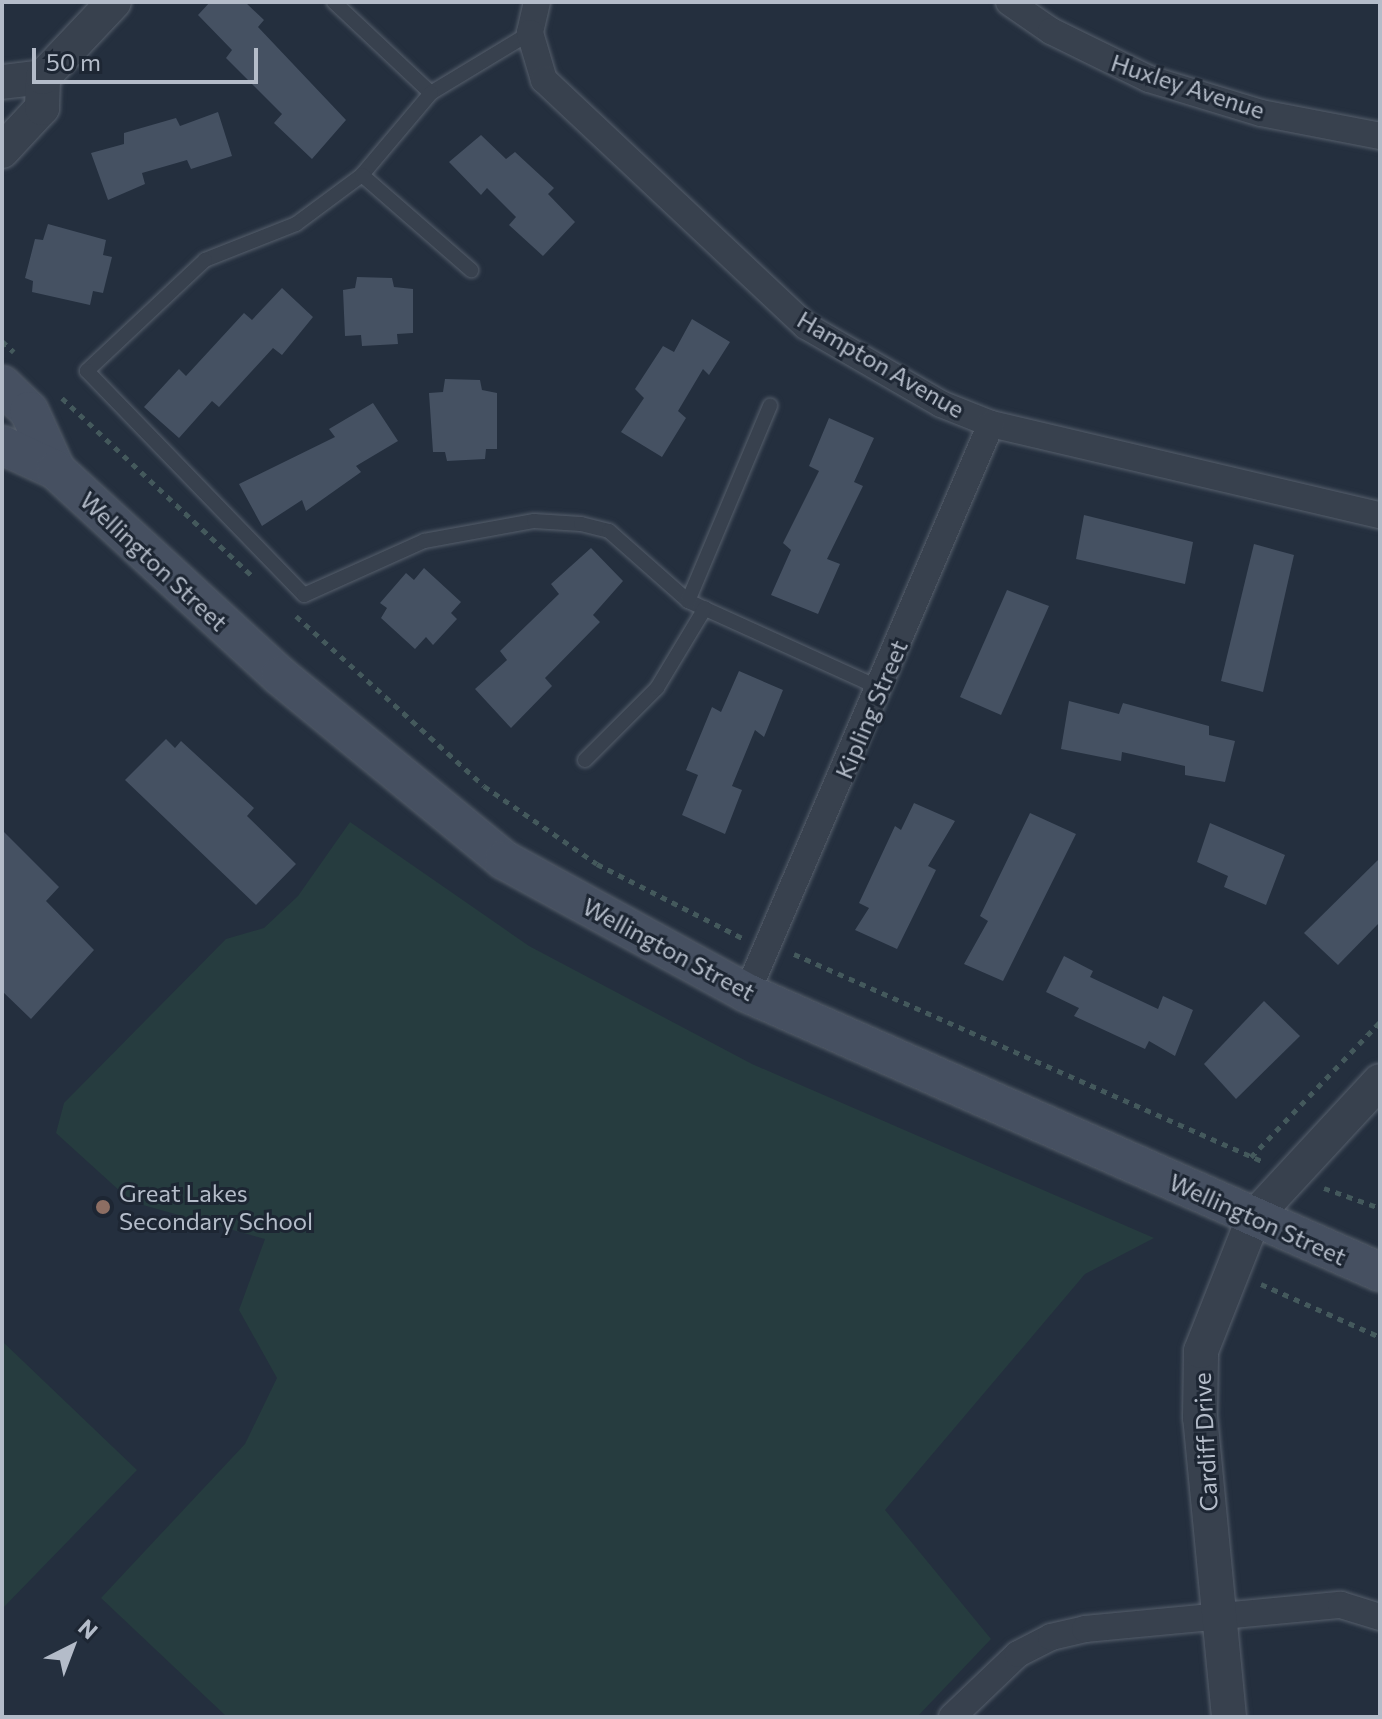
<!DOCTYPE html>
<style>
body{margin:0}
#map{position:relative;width:1382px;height:1719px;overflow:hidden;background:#242f3e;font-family:Commissioner,sans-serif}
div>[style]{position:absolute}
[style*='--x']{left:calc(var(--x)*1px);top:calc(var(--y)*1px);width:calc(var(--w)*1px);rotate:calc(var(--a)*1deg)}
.green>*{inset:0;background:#263c3f}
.building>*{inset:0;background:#455162}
.path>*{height:5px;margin-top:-2.5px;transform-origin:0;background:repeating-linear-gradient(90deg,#44595c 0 6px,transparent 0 12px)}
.roads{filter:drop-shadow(0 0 2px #565f6c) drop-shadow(0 0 2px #565f6c)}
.service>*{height:14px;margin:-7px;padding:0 7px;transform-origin:7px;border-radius:7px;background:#38414e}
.minor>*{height:26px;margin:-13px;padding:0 13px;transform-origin:13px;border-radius:13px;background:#38414e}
.tertiary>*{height:34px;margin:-17px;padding:0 17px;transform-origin:17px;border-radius:17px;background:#38414e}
.secondary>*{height:38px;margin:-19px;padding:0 19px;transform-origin:19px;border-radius:19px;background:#465061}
.dots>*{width:22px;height:22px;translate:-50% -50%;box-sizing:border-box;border:4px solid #1d2633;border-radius:50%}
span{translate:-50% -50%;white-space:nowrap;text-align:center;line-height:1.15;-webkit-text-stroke:6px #1d2633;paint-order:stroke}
.street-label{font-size:24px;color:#b4bcc9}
.poi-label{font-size:24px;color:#b4bcc9}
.left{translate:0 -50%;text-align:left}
.frame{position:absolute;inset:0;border:4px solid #b4bcc9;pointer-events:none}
.north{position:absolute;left:32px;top:1607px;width:80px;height:80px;-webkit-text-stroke:6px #1d2633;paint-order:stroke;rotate:42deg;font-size:22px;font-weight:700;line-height:32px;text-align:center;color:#b4bcc9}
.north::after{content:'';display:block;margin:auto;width:28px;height:36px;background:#b4bcc9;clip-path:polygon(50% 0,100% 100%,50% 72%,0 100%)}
.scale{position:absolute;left:32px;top:48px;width:226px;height:36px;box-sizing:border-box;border:4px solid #b4bcc9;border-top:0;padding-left:10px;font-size:24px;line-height:28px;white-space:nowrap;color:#b4bcc9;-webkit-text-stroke:6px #1d2633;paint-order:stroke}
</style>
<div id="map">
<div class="green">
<div style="clip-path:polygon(350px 822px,529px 946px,752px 1064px,1154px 1238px,1085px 1274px,885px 1510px,991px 1639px,917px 1717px,227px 1717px,101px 1598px,245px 1444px,277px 1378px,239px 1310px,265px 1239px,132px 1202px,56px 1133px,64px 1103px,226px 939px,264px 928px,298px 896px)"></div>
<div style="clip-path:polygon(2px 1341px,137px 1470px,2px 1609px)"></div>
</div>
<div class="building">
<div style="clip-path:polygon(210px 2px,245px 2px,264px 20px,258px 27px,346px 120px,312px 159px,274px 123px,282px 114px,226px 58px,232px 50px,198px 15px)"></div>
<div style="clip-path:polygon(218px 112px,232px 156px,191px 169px,187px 160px,142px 173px,145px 184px,108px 200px,91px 153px,124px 144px,124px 133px,176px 118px,180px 126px)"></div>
<div style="clip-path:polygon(481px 135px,506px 159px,515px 152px,554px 188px,548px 194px,575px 222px,543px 256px,509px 225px,516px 217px,487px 188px,481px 195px,449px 162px)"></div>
<div style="clip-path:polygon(48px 224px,106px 240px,103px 255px,112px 257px,103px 293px,93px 291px,90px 305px,32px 292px,33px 281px,25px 278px,35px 239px,43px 240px)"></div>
<div style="clip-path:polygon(357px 277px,392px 278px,394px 287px,413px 289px,413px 333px,397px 334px,398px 344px,362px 346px,361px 335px,345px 336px,343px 290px,355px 288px)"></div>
<div style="clip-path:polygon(282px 288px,313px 317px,282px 355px,273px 348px,219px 407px,212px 401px,179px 438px,144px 407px,179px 369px,186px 376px,244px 313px,252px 320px)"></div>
<div style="clip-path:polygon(692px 319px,730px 342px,709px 375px,703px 369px,678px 411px,686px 418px,662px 457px,621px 432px,644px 398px,635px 389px,663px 346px,674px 352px)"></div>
<div style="clip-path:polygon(445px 379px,480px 380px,482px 390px,497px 393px,497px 449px,486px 449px,485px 459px,447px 461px,445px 452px,433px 452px,429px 393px,443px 392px)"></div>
<div style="clip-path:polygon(373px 403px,398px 441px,356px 466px,361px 472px,306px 511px,302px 500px,262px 526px,239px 484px,335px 437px,329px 429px)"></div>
<div style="clip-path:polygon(829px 418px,874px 438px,854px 482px,863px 486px,827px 559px,840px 564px,818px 614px,771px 595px,791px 550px,783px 543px,819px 471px,809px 466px)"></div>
<div style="clip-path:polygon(1084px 515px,1193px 542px,1185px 584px,1076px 559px)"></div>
<div style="clip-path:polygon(1254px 544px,1294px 555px,1263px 692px,1221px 681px)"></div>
<div style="clip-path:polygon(591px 548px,623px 581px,593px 615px,600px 622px,545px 678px,552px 686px,511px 728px,475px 689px,507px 660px,500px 651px,559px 594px,551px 584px)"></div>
<div style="clip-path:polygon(424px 568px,461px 602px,451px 613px,457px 619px,433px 645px,426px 637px,415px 649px,381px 618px,387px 608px,380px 603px,406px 573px,414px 580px)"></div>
<div style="clip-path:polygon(1007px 590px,1049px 606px,1001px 715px,960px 697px)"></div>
<div style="clip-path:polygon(739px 671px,783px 690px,764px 737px,755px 730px,732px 786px,742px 790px,725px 834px,682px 815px,698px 775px,686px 770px,712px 707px,721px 712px)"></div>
<div style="clip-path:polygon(1069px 701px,1119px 714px,1123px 703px,1209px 726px,1209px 735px,1235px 741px,1225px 782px,1185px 775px,1185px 766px,1122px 752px,1121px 761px,1061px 749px)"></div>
<div style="clip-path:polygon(166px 739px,175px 748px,181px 741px,254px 808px,247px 816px,296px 864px,256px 905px,125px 780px)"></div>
<div style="clip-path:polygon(914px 803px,955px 821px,928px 866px,936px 870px,897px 949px,855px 930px,869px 908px,859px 903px,895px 826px,901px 830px)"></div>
<div style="clip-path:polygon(1030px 813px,1076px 834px,1003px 981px,964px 964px,988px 921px,980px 916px)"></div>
<div style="clip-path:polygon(1210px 823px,1285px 855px,1266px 905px,1224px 887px,1228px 876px,1197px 862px)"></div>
<div style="clip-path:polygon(2px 830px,59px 887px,46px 901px,94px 950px,31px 1019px,2px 991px)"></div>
<div style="clip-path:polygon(1380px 858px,1380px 922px,1338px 965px,1304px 933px)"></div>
<div style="clip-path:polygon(1064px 956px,1093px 971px,1090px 977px,1158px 1009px,1163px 996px,1193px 1010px,1175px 1056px,1149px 1041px,1145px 1049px,1074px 1016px,1079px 1008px,1046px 992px)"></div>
<div style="clip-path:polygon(1264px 1001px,1300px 1036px,1236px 1099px,1204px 1064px)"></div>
</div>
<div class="path">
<div style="--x:2;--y:341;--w:16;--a:43"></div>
<div style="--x:62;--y:398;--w:262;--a:43.1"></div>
<div style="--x:296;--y:616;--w:253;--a:42.1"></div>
<div style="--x:484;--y:786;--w:137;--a:34.6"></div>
<div style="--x:597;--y:864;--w:163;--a:27"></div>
<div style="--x:794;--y:954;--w:514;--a:23.87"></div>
<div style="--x:1251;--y:1157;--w:187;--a:-46.3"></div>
<div style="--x:1324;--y:1188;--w:59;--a:19.7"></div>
<div style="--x:1261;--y:1284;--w:130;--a:24"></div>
</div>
<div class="roads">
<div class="service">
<div style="--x:334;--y:2;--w:133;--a:43.2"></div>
<div style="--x:530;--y:33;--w:116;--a:148.8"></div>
<div style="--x:431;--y:93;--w:107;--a:130.1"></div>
<div style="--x:362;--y:175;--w:82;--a:143.4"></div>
<div style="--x:296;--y:224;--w:98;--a:158.4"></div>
<div style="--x:205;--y:260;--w:162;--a:136.8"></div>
<div style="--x:87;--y:371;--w:312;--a:45.9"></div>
<div style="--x:304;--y:595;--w:132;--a:-24.2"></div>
<div style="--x:424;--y:541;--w:112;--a:-10.3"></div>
<div style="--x:534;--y:521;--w:47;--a:3.7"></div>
<div style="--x:581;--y:524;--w:29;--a:14"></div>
<div style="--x:609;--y:531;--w:106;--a:41.5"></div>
<div style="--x:688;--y:601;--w:211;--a:24.4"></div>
<div style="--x:362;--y:175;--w:145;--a:41.1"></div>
<div style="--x:688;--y:601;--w:212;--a:-67.2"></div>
<div style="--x:585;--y:760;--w:102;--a:-45"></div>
<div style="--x:657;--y:688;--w:93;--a:-59"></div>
</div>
<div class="minor">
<div style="--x:537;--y:2;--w:32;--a:103"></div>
<div style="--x:530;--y:33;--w:49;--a:73.4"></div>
<div style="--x:544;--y:80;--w:359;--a:43.2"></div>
<div style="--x:806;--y:326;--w:156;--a:30"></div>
<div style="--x:941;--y:404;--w:54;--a:21.8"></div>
<div style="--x:991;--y:424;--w:400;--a:13.2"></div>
<div style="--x:1009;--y:2;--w:51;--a:34.6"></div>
<div style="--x:1051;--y:31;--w:109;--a:26.1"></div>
<div style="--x:1149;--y:79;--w:117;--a:16.9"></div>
<div style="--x:1261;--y:113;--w:121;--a:10.9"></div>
<div style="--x:747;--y:993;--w:619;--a:-66.79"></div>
<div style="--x:952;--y:1717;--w:91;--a:-43.7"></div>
<div style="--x:1018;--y:1654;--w:37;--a:-27"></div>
<div style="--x:1051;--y:1637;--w:35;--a:-13"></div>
<div style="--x:1085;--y:1629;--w:257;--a:-5.4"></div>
<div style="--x:1341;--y:1605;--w:41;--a:17.1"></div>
</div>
<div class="tertiary">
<div style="--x:2;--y:82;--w:41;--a:-7"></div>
<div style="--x:2;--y:151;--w:59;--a:-47.1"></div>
<div style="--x:42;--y:108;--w:31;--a:-88"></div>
<div style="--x:43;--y:77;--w:103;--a:-46.6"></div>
<div style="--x:1229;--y:1717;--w:300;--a:-95.5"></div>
<div style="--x:1200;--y:1418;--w:67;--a:-89.1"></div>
<div style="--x:1201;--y:1351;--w:144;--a:-68.4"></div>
<div style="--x:1254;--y:1217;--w:185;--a:-47.2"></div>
</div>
<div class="secondary">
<div style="--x:2;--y:385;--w:37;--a:44"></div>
<div style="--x:29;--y:411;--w:65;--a:65.4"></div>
<div style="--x:2;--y:445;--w:60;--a:24.8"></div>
<div style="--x:56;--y:470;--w:304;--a:42.6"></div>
<div style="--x:280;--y:676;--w:290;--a:39.4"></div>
<div style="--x:504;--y:860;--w:277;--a:28.7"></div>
<div style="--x:747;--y:993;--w:692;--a:23.79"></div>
</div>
</div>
<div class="dots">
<div style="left:103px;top:1207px;background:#8d6e63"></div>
</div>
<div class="street-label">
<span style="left:1188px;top:86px;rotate:18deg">Huxley Avenue</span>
<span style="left:881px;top:364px;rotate:30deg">Hampton Avenue</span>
<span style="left:154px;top:561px;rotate:43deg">Wellington Street</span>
<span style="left:871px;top:709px;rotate:-67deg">Kipling Street</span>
<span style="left:669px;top:949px;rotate:28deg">Wellington Street</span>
<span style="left:1258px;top:1219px;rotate:24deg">Wellington Street</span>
<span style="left:1205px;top:1442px;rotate:-93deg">Cardiff Drive</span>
</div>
<div class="poi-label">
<span class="left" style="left:119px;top:1207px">Great Lakes<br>Secondary School</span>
</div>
<div class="frame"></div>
<div class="north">N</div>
<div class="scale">50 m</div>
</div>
